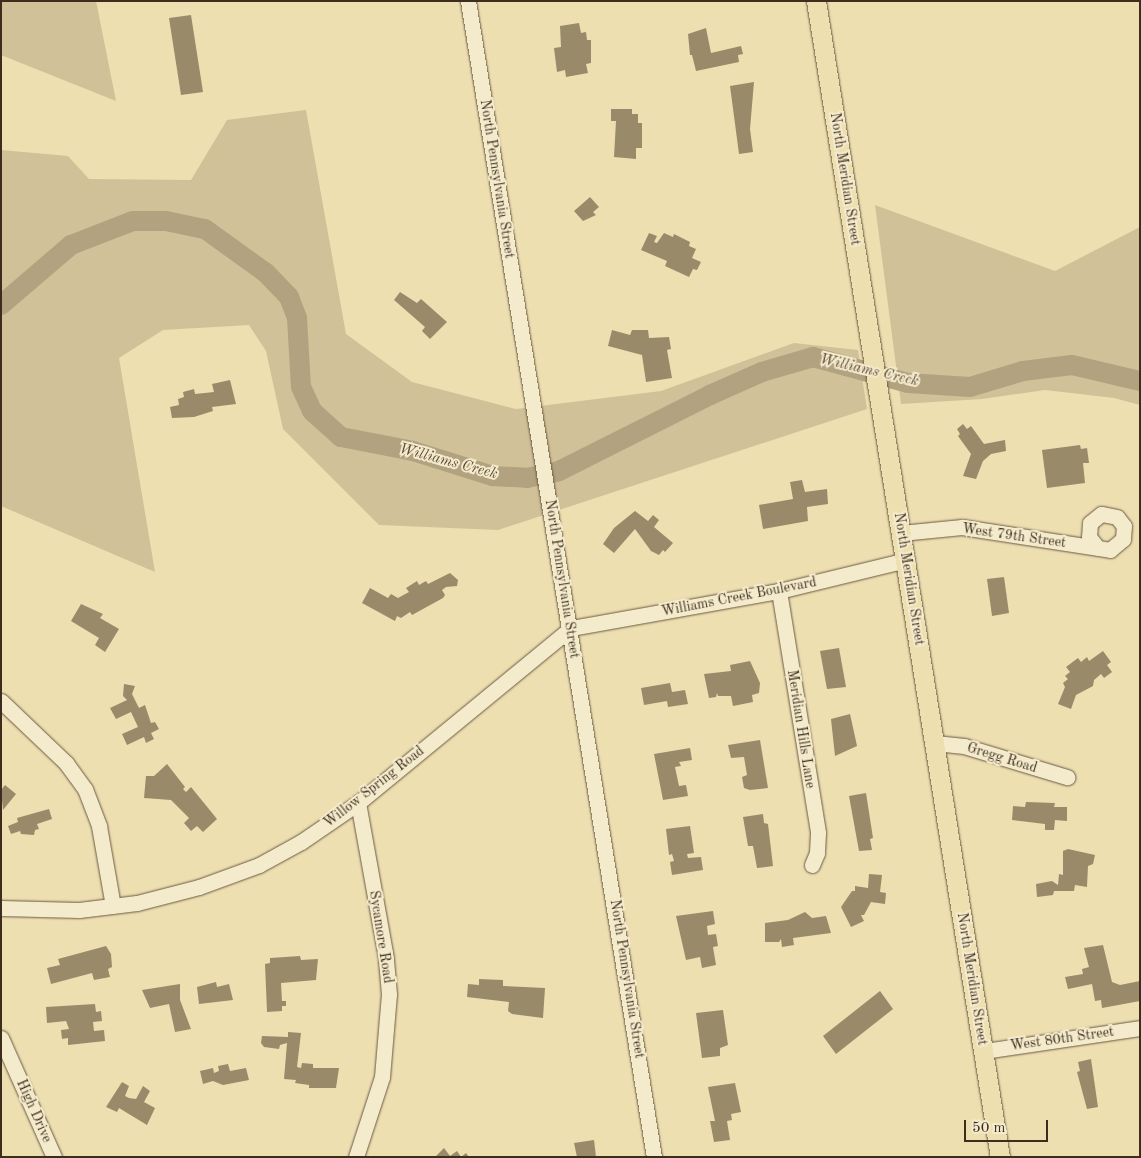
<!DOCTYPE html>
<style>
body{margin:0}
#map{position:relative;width:1141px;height:1158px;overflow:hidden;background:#eedfb1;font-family:"Old Standard TT",serif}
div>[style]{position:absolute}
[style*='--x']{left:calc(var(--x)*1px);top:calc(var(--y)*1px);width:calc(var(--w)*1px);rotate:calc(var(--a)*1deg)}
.green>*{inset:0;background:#d0c198}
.river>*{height:20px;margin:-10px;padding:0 10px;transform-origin:10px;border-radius:10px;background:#b2a27f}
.building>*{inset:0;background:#998a6a}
.roads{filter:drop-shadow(0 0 1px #695a42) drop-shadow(0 0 1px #695a42)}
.minor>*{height:15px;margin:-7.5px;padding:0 7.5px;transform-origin:7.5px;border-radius:7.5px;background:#f4eacc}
.major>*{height:19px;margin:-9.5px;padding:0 9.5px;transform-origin:9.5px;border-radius:9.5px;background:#eedfb1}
span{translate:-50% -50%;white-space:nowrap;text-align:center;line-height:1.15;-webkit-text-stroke:4px #f4eacc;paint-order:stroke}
.street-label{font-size:14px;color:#3d2d1d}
.water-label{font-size:15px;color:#5a4a36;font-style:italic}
.frame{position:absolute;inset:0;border:2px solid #3d2d1d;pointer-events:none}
.scale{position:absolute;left:964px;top:1120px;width:84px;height:22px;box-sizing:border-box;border:2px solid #3d2d1d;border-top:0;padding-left:6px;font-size:15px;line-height:18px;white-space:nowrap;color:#3d2d1d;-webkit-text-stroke:4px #f4eacc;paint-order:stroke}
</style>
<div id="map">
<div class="green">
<div style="clip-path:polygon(1px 1px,96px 1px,116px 101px,1px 55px)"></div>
<div style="clip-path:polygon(306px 110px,346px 334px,412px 382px,516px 409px,661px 391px,794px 343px,858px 350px,867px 409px,498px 530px,379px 525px,283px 429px,266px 351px,249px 325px,163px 330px,119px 358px,155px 572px,1px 506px,1px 150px,68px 156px,89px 179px,191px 180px,227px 120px)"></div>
<div style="clip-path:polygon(875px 205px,1055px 271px,1140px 227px,1140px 405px,1114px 398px,1045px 390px,982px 399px,901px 404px)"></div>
</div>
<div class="river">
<div style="--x:1;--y:305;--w:92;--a:-40.6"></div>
<div style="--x:71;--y:245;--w:66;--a:-21.2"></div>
<div style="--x:133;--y:221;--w:33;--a:0"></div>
<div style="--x:166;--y:221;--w:40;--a:12"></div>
<div style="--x:205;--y:229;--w:75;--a:35.8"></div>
<div style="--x:266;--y:273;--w:33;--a:46"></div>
<div style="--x:289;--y:297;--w:22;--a:69"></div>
<div style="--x:297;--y:318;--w:69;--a:86.7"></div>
<div style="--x:301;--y:387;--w:26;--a:65"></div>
<div style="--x:312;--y:411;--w:39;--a:42"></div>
<div style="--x:341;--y:437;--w:73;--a:11"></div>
<div style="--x:413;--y:451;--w:84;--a:17.4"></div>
<div style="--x:493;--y:476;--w:34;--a:3"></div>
<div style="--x:527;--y:478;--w:33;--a:-12"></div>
<div style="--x:559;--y:471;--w:169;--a:-26.7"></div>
<div style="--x:710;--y:395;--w:57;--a:-23.9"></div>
<div style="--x:762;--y:372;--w:53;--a:-16.4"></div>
<div style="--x:813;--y:357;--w:98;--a:15.3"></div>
<div style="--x:908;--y:383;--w:62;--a:3.7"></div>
<div style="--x:970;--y:387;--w:55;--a:-16.8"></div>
<div style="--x:1023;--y:371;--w:49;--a:-7"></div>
<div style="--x:1072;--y:365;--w:70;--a:13.2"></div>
</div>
<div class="building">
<div style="clip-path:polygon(191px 15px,203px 92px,181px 95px,169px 18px)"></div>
<div style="clip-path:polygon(579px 23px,581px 33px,586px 32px,587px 40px,591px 40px,591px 63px,586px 64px,588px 73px,566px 77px,565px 70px,557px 72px,554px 48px,561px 47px,560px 26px)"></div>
<div style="clip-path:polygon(706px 28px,711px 53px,741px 46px,743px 54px,738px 55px,739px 62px,696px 71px,692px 55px,690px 55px,688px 34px)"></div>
<div style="clip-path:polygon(754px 82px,750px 129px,753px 152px,739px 154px,730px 86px)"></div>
<div style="clip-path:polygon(611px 109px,632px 109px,632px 114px,638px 114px,638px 123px,642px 123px,642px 148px,636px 148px,636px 159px,614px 157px,616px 121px,611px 121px)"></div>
<div style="clip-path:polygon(590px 197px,599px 207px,593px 212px,596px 215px,583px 221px,574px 211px)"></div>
<div style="clip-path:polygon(649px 233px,657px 236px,654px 242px,657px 243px,664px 233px,673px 237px,674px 234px,690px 242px,689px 246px,696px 249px,692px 258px,701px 262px,697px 270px,693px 269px,689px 277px,665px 266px,667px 261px,641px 250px)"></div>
<div style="clip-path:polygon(400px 292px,417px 303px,421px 299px,447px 322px,430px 339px,422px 331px,425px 327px,394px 300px)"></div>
<div style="clip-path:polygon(612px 330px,630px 335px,632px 330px,648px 330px,649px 338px,669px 337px,671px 349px,667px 350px,672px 378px,646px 382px,642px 355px,608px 346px)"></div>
<div style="clip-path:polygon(230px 380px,236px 404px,212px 407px,213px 411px,194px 417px,172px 418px,170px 407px,179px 405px,178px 399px,184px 397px,183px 392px,194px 389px,195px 394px,214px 392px,212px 384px)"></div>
<div style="clip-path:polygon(963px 424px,967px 429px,971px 426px,984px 444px,1005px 440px,1006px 451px,991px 454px,983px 461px,976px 479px,963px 476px,971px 454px,958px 436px,960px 434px,957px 429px)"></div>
<div style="clip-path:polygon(1080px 445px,1081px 449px,1087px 448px,1089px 463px,1083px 463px,1085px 483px,1047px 488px,1042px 450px)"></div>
<div style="clip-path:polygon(802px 480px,805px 492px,827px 489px,828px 504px,807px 507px,808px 521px,763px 529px,759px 505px,793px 499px,790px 482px)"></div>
<div style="clip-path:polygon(635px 511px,648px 521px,653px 515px,659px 520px,654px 527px,673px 543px,665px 552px,663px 550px,659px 555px,651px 551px,635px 529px,614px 553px,603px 544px,614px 528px)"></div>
<div style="clip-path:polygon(450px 573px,458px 580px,457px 586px,446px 587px,442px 590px,445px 595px,443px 598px,412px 615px,410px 612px,401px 618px,397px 616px,395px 621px,362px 603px,370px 588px,388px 598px,391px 594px,398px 598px,409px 592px,406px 588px,417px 581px,419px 585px,426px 581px,428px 584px)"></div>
<div style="clip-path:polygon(1004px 577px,1009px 613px,992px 616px,987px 579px)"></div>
<div style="clip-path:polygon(81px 604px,103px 614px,100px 618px,119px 629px,105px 652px,95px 645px,99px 638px,71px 621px)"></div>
<div style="clip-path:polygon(839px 648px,846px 687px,827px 689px,820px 651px)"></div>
<div style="clip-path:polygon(1103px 651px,1111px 662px,1107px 665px,1112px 672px,1104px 678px,1101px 674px,1094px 680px,1093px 686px,1076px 695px,1071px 709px,1058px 704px,1065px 687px,1063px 683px,1068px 679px,1065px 676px,1070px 672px,1066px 667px,1078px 658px,1081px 662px,1087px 657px,1089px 661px)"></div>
<div style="clip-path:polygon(750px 661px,760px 683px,759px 693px,752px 695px,753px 702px,733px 706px,731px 696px,718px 696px,717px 693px,716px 697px,709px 698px,704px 674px,731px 671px,730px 665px)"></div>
<div style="clip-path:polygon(670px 683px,672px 692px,685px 690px,688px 704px,668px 707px,667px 701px,644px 705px,641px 688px)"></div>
<div style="clip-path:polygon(124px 684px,135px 686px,132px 694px,139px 708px,145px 705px,151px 723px,155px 722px,159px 729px,151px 733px,154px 739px,146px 743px,144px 737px,127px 745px,122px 734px,138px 727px,131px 712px,116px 719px,110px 708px,127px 700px,123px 696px)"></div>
<div style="clip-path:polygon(850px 714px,857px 746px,835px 756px,831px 719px)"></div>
<div style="clip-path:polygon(760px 740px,768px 788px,750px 790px,744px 788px,742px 777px,747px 775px,744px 757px,731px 758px,728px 745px)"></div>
<div style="clip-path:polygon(690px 748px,692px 760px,679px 762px,681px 766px,675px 767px,679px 786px,686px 785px,688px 796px,663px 800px,654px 754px)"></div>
<div style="clip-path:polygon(167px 764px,185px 787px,183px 789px,186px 792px,191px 787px,217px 819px,203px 832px,197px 826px,191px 831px,184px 823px,189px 818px,171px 800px,144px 798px,146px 776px,154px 776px)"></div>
<div style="clip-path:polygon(5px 785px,16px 794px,3px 810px,1px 790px)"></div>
<div style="clip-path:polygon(866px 793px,873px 838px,870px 839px,872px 850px,859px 851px,849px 796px)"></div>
<div style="clip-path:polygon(1026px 802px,1055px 803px,1054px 807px,1067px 807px,1067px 821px,1055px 820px,1054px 830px,1045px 830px,1045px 824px,1012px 820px,1013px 806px,1025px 807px)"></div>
<div style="clip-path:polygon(49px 809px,52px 819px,37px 824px,39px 829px,35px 830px,34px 835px,21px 834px,20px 831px,11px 834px,8px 826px,18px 822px,17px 818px)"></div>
<div style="clip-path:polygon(763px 814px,764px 823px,768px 824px,773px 866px,757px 868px,753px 846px,748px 846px,743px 817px)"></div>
<div style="clip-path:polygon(690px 826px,694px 853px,687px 854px,688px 858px,701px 857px,703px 870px,672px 875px,670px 862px,674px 861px,672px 854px,669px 855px,666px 829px)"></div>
<div style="clip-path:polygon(1068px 849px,1095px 855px,1093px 864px,1088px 866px,1087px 887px,1075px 885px,1074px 891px,1054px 891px,1053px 895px,1037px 897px,1036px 884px,1052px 881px,1058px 885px,1059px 874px,1063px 875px,1063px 851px)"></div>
<div style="clip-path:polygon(869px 874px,882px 875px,880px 892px,886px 893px,885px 904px,871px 902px,864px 915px,861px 915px,864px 921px,851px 927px,841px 907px,852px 891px,855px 891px,855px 886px,868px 888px)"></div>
<div style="clip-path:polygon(713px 911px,715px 924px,707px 926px,708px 935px,716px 934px,718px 946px,713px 947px,716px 965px,702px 968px,700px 957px,686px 960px,676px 916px)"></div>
<div style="clip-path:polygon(805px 912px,812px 918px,826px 916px,831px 933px,793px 938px,794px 945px,782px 947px,781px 939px,779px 942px,765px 942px,765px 923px,788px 920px)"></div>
<div style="clip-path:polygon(1103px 945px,1112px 982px,1120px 985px,1140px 981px,1140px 1001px,1102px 1008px,1101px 1000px,1095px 1001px,1092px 984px,1068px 989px,1065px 977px,1083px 974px,1082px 969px,1089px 967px,1084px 948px)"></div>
<div style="clip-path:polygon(106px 946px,111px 954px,112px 967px,108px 969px,110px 977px,94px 980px,92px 973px,51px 984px,47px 968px,60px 965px,58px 959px)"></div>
<div style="clip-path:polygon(300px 956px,301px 960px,318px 959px,316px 980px,281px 983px,282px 1001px,286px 1001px,286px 1006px,282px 1006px,282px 1011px,267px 1012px,265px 964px,270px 963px,270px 958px)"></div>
<div style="clip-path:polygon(479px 979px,503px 980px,503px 986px,545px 988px,543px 1018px,512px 1014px,508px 1011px,509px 1002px,467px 997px,468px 984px,479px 985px)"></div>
<div style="clip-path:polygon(216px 982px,217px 987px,229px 984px,233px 1000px,199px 1004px,197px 987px)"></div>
<div style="clip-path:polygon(180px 984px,180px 1000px,191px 1029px,175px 1032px,169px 1004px,150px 1008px,142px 990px)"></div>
<div style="clip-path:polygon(880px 991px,893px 1009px,836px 1054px,823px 1036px)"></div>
<div style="clip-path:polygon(95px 1004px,96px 1012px,101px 1011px,102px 1021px,93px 1022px,94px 1031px,104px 1030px,105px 1041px,68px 1045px,68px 1038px,62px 1039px,61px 1030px,69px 1029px,66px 1021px,47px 1023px,46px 1007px)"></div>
<div style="clip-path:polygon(723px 1010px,728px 1045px,720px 1048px,720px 1056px,702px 1058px,696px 1013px)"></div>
<div style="clip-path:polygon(288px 1032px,301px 1033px,297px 1067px,301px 1068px,302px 1063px,313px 1064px,313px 1068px,339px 1068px,336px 1088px,309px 1088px,309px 1085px,295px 1083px,296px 1080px,284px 1079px,287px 1043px,280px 1045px,279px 1049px,264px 1047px,261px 1043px,262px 1036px,288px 1037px)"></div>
<div style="clip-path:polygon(1091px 1059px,1098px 1107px,1087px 1109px,1077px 1072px,1080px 1071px,1078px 1062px)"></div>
<div style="clip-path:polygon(228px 1064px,230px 1071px,246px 1068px,249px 1080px,223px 1085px,213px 1081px,203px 1084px,200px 1071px,213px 1068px,214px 1073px,219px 1071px,218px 1066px)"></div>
<div style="clip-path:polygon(122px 1082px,129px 1086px,125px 1096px,129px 1098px,136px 1099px,143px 1086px,150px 1091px,144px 1102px,155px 1108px,147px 1125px,119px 1108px,117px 1112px,106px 1107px)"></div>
<div style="clip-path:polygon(735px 1083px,741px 1112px,731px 1114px,732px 1120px,727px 1121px,730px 1140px,714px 1142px,710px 1121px,715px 1121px,708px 1087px)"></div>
<div style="clip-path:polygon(594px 1140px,596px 1157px,577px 1157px,574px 1143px)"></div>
<div style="clip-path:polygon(444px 1148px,450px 1156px,457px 1151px,461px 1157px,466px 1153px,469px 1157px,435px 1157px)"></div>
</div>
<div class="roads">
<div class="minor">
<div style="--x:468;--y:1;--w:1171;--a:80.86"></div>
<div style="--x:901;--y:533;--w:61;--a:-5.6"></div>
<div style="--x:962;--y:527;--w:150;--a:8.8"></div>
<div style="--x:1110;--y:550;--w:17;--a:-40"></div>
<div style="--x:1123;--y:539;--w:13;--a:-86"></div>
<div style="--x:1124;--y:526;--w:11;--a:-128"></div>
<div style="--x:1117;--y:517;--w:16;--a:-169"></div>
<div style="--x:1101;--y:514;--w:14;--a:141"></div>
<div style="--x:1090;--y:523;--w:14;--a:94"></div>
<div style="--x:1089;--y:537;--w:14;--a:51"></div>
<div style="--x:779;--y:591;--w:245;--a:80.8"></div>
<div style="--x:818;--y:833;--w:20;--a:93"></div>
<div style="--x:817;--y:853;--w:13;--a:113"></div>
<div style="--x:1;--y:701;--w:90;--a:43.6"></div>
<div style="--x:66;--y:763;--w:32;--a:54"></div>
<div style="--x:85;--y:789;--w:40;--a:69"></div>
<div style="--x:99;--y:826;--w:81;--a:80.1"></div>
<div style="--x:935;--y:743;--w:29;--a:6"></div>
<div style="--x:964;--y:746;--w:108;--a:16.8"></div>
<div style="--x:1;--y:908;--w:78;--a:1.5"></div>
<div style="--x:79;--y:910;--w:58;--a:-6.9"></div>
<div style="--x:137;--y:903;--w:64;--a:-14.5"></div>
<div style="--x:199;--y:887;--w:64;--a:-20.1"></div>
<div style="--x:259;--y:865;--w:48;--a:-28.7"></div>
<div style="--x:301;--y:842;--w:69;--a:-34.4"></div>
<div style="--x:358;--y:803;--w:276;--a:-39.4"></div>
<div style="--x:571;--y:628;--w:211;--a:-10.1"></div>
<div style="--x:779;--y:591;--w:131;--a:-13.7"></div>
<div style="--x:1;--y:1038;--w:130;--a:66"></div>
<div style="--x:984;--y:1051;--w:158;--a:-8.4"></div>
<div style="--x:356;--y:1157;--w:84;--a:-72"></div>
<div style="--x:382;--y:1077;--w:83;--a:-85.2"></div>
<div style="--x:389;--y:994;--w:36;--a:-95"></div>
<div style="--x:386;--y:958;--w:158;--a:-100.2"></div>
</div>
<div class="major">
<div style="--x:816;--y:1;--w:1171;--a:80.96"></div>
</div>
</div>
<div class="street-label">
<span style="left:497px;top:179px;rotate:81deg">North Pennsylvania Street</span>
<span style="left:845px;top:179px;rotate:81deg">North Meridian Street</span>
<span style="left:1014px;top:536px;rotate:8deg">West 79th Street</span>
<span style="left:562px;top:579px;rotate:81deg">North Pennsylvania Street</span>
<span style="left:909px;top:579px;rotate:81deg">North Meridian Street</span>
<span style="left:739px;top:597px;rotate:-11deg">Williams Creek Boulevard</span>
<span style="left:801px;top:729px;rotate:81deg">Meridian Hills Lane</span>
<span style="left:1002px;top:758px;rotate:17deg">Gregg Road</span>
<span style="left:374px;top:787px;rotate:-38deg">Willow Spring Road</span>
<span style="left:381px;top:937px;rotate:81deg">Sycamore Road</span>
<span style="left:627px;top:979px;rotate:81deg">North Pennsylvania Street</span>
<span style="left:972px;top:979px;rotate:81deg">North Meridian Street</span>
<span style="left:1062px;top:1039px;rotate:-8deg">West 80th Street</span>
<span style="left:34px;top:1111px;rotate:66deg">High Drive</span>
</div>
<div class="water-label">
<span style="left:869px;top:371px;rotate:13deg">Williams Creek</span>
<span style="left:448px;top:462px;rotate:15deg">Williams Creek</span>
</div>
<div class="frame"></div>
<div class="scale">50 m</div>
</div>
